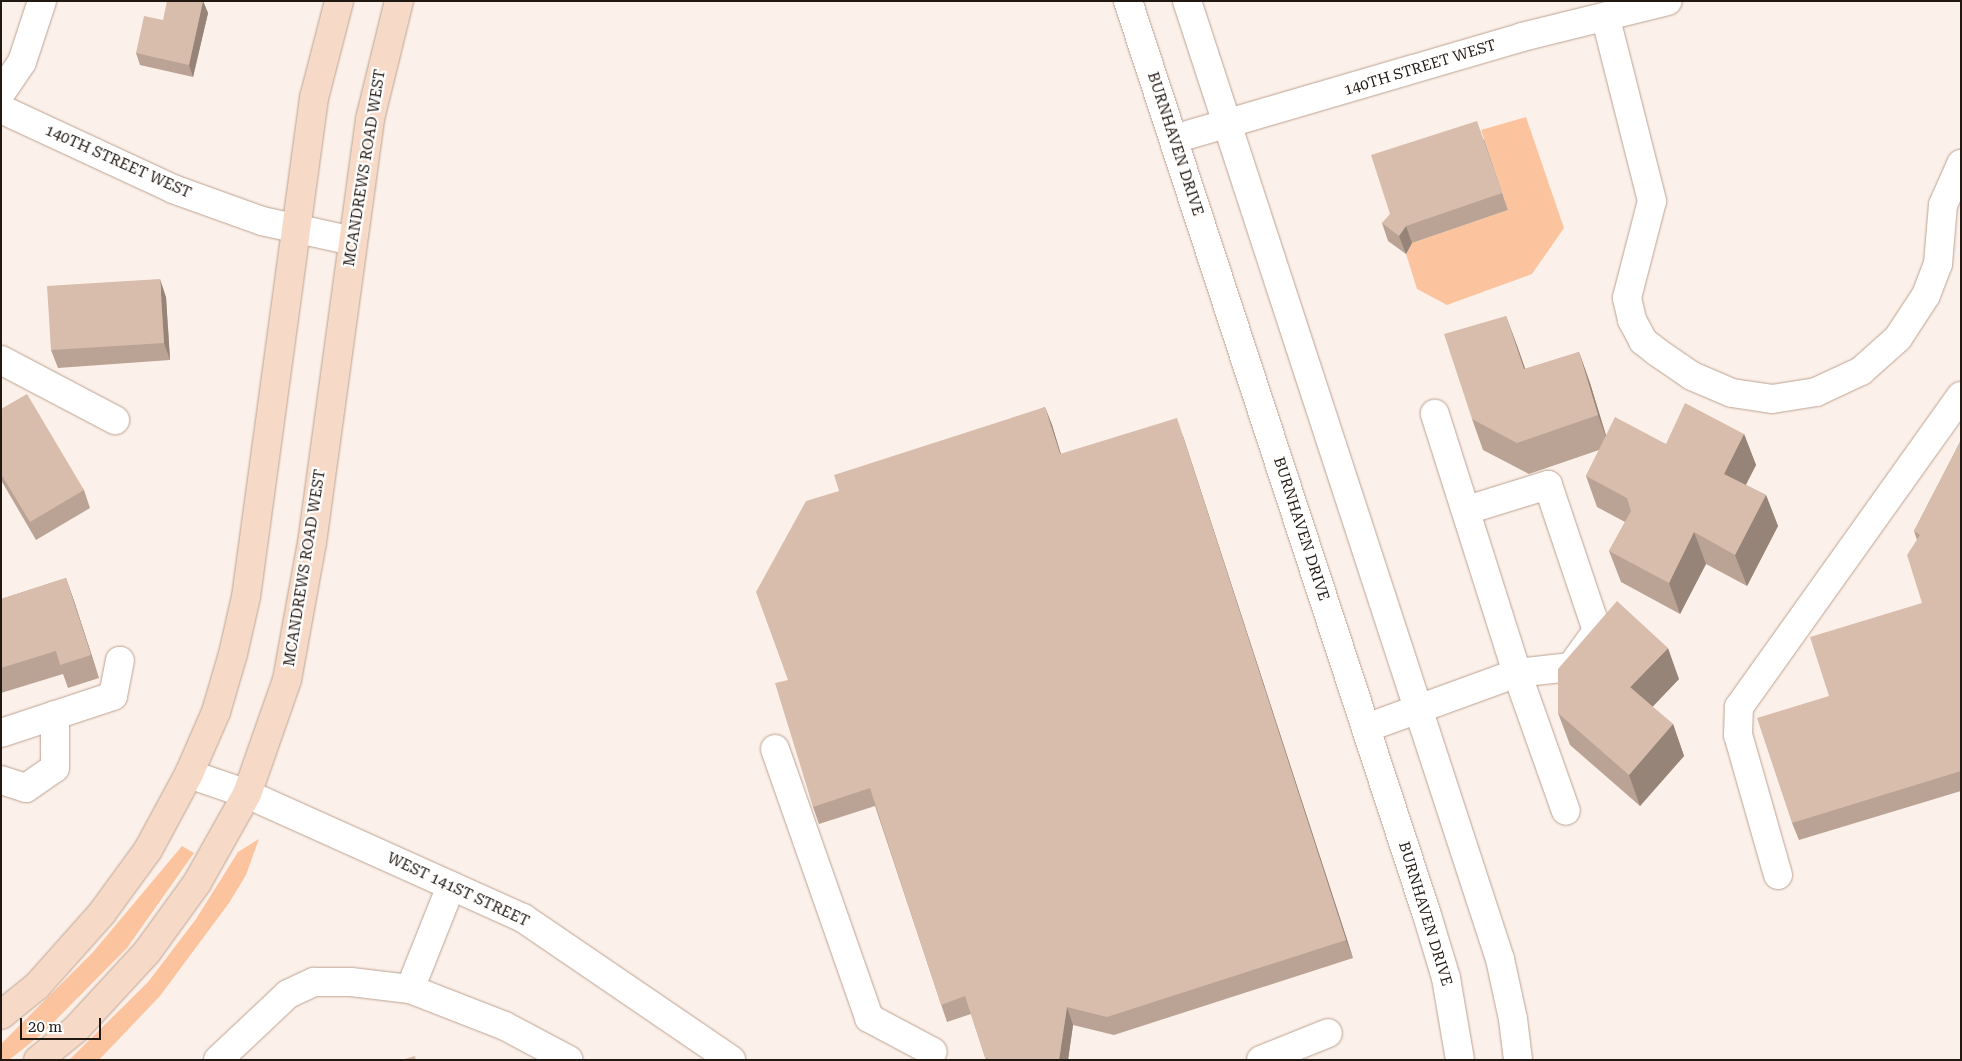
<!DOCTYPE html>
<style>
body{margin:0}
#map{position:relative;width:1962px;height:1061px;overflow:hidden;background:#fcf1ea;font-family:"Roboto Serif",serif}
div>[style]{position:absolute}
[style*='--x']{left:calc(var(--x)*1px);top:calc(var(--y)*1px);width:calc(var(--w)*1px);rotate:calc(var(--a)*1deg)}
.green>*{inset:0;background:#fcc49e}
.roads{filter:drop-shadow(0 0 1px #bca291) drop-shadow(0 0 1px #bca291)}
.minor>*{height:28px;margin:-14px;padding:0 14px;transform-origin:14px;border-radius:14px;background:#fff}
.major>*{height:28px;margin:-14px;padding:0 14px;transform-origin:14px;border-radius:14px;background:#f6d9c6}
.wall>*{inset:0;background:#baa394}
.shaded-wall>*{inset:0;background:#978478}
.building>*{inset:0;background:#d8bdac}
span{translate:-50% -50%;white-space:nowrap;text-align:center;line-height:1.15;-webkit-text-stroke:4.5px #fff;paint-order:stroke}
.street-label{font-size:15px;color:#211812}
.frame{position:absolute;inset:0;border:2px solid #211812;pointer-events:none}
.scale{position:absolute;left:20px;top:1018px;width:81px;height:22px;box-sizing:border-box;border:2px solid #211812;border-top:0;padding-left:6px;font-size:15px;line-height:18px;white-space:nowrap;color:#211812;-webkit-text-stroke:4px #fff;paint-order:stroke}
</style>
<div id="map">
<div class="green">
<div style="clip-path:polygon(1526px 117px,1564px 228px,1532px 274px,1447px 305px,1417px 289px,1406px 254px,1412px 243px,1508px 210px,1481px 130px)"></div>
<div style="clip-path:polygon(259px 839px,246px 875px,229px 903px,160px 996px,99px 1060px,69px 1060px,148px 982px,196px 919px,238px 852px)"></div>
<div style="clip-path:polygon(182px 846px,194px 853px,127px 948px,43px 1033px,9px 1060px,1px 1060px,1px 1044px,93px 952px)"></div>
</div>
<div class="roads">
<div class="minor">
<div style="--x:1128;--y:1;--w:962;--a:71.89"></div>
<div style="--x:1427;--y:915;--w:66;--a:73.2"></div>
<div style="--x:1446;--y:978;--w:83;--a:80.3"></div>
<div style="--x:1187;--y:1;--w:1008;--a:71.91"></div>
<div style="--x:1500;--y:959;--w:61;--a:77.8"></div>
<div style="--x:1513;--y:1019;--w:41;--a:83"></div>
<div style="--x:1606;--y:19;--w:188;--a:75.8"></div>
<div style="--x:1652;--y:201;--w:100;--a:104.5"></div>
<div style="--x:1627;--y:298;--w:23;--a:77"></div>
<div style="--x:1632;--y:320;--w:24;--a:62"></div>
<div style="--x:1643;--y:341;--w:18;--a:38"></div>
<div style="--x:1657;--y:352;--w:42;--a:34.4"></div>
<div style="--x:1692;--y:376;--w:43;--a:23"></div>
<div style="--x:1732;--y:393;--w:40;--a:8.5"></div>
<div style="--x:1772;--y:399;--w:45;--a:-9"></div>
<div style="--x:1816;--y:392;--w:50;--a:-25"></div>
<div style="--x:1861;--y:371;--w:50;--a:-41.7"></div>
<div style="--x:1898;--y:338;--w:51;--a:-56.9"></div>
<div style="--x:1926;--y:295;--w:33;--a:-69"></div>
<div style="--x:1938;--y:264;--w:59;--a:-85.2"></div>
<div style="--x:1943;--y:205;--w:45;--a:-66.3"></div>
<div style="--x:1;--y:93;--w:37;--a:-56"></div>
<div style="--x:22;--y:62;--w:64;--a:-71.8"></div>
<div style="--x:1;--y:109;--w:190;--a:24.9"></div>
<div style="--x:173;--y:189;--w:95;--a:19.8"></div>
<div style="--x:262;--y:221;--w:93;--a:12.4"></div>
<div style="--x:1174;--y:139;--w:363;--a:-16.3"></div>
<div style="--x:1522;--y:37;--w:150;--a:-13.9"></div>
<div style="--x:1;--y:360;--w:129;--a:27.8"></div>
<div style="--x:1467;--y:510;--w:85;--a:-17.2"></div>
<div style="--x:1548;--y:485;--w:154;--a:71.4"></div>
<div style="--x:1597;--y:631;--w:44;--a:125.8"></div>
<div style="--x:1571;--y:667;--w:54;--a:173.7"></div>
<div style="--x:1517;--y:673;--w:146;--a:70.5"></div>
<div style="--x:1366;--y:728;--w:161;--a:-20"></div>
<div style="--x:1517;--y:673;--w:272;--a:-107.6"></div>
<div style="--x:1;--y:733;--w:118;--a:-18.3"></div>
<div style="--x:113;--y:696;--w:36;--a:-79"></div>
<div style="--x:775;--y:749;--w:285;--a:70.7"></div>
<div style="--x:869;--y:1018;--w:72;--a:28"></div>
<div style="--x:189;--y:774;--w:61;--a:19"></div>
<div style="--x:247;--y:794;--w:303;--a:24.2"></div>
<div style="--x:523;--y:918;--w:252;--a:34.3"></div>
<div style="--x:1;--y:780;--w:26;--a:18"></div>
<div style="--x:26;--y:788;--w:35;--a:-35"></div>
<div style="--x:55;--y:768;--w:53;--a:-90"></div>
<div style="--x:1778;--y:875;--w:146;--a:-105.9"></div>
<div style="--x:1738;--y:735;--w:28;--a:-88"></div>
<div style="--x:1739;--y:707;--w:382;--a:-54.5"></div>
<div style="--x:410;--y:989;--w:102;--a:21.3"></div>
<div style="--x:505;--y:1026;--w:72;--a:28"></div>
<div style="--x:218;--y:1060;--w:96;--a:-43.3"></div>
<div style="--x:288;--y:994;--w:29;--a:-25"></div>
<div style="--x:314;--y:982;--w:37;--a:0"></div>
<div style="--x:351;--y:982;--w:59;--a:6.8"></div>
<div style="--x:410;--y:989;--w:111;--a:-68.3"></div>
<div style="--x:1261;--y:1060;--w:72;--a:-21.9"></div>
</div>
<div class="major">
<div style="--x:1;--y:1015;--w:46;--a:-38.9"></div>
<div style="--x:37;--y:986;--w:98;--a:-48.3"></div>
<div style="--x:102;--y:913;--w:78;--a:-53.9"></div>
<div style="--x:148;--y:850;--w:86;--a:-61.7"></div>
<div style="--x:189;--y:774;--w:68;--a:-66.5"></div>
<div style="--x:216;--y:712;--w:60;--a:-73.7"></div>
<div style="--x:233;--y:654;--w:58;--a:-77.2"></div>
<div style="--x:246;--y:597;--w:504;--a:-82.24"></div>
<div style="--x:314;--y:98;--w:100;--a:-75.5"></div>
<div style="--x:38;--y:1060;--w:49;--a:-39.2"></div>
<div style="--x:76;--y:1029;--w:105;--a:-47.3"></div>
<div style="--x:147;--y:952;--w:85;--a:-54.1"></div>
<div style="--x:197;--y:883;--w:102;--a:-60.7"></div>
<div style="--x:247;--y:794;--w:121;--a:-70.7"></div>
<div style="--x:287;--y:680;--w:139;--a:-79.7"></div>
<div style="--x:312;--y:543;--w:428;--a:-82.2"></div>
<div style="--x:370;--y:119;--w:122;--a:-76.2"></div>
</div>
</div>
<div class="wall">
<div style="clip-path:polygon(203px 1px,208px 13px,193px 77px,140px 65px,136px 53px,163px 20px)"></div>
<div style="clip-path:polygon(1484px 139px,1508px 210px,1412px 243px,1406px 254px,1388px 241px,1382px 223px)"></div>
<div style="clip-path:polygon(166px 297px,170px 360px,58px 368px,51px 350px)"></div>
<div style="clip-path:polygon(1506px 316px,1525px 369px,1579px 352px,1590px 383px,1606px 435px,1666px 444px,1744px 434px,1756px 465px,1746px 485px,1766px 495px,1778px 526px,1747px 586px,1706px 564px,1680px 614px,1621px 582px,1609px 551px,1625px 522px,1597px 507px,1586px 476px,1599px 450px,1529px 474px,1483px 450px,1472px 419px)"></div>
<div style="clip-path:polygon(1045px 407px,1052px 425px,1061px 454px,1183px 436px,1353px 958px,1114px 1035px,1073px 1025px,1068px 1060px,986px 1060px,971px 1014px,947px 1022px,875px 806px,819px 824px,813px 807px,788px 680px,839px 491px)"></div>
<div style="clip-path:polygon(1px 409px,84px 490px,90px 508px,36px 540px,1px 480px)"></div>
<div style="clip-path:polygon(1961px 440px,1961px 791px,1799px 840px,1792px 823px,1829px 696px,1922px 603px,1917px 540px,1914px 531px)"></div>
<div style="clip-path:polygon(66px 578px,74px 601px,99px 678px,68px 688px,63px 674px,1px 693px,1px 599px)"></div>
<div style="clip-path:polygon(1679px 679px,1652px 707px,1673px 724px,1684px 756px,1640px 806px,1570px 745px,1558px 713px)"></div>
</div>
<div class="shaded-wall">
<div style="clip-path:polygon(203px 1px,208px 13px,193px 77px,189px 65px)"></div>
<div style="clip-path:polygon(1406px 226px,1412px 243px,1406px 254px,1399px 236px)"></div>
<div style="clip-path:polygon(160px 279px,166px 297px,170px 360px,164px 343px)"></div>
<div style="clip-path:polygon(1506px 316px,1518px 348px,1536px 400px,1524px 369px)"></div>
<div style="clip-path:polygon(1579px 352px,1590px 383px,1609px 446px,1598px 415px)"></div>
<div style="clip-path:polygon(1045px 407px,1052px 425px,1066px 472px,1060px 454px)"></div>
<div style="clip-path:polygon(1177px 418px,1183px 436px,1353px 958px,1346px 940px)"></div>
<div style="clip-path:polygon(1744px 434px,1756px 465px,1735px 505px,1724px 474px)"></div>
<div style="clip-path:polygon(1766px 495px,1778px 526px,1747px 586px,1735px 555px)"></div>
<div style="clip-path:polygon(1694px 532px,1706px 564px,1680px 614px,1669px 583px)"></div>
<div style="clip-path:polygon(66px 578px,74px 601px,99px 678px,91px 655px)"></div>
<div style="clip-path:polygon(1668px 648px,1679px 679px,1641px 719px,1630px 687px)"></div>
<div style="clip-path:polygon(1673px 724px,1684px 756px,1640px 806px,1629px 775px)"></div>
<div style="clip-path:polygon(1067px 1007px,1073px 1025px,1068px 1060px,1059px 1060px)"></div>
</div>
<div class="building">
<div style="clip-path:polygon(167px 1px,203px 1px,189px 65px,136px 53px,144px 16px,163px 20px)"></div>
<div style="clip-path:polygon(1477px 121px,1502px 193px,1406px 226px,1399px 236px,1382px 223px,1390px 214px,1371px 155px)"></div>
<div style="clip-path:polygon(160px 279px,164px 343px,51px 350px,47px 286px)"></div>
<div style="clip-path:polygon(1506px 316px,1524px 369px,1579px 352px,1598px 415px,1517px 443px,1472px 419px,1444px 334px)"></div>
<div style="clip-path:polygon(27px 394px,84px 490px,30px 522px,1px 474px,1px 409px)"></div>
<div style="clip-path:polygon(1685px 403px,1744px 434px,1724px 474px,1766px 495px,1735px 555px,1694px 532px,1669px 583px,1609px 551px,1631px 511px,1627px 498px,1586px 476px,1615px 417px,1666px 444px)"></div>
<div style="clip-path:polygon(1045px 407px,1060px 454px,1177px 418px,1346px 940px,1107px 1017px,1067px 1007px,1059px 1060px,994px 1060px,985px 1058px,965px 996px,941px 1005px,870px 788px,813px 807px,775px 683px,788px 680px,756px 592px,806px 501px,839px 491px,834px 475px)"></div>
<div style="clip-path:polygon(1961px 440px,1961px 771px,1792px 823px,1757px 718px,1829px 696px,1810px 637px,1922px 603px,1907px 555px,1920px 535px,1914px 531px)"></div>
<div style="clip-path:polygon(66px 578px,91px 655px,60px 665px,56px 651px,1px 668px,1px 599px)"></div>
<div style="clip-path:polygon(1617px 601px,1668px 648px,1630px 687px,1673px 724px,1629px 775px,1558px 713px,1558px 669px)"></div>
<div style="clip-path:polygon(415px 1056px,416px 1060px,401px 1060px)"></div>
</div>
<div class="street-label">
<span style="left:1420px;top:68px;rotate:-17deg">140TH STREET WEST</span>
<span style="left:1175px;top:144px;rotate:72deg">BURNHAVEN DRIVE</span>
<span style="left:118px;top:162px;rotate:24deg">140TH STREET WEST</span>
<span style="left:365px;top:168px;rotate:-81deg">MCANDREWS ROAD WEST</span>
<span style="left:1301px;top:529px;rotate:72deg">BURNHAVEN DRIVE</span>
<span style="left:305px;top:568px;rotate:-81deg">MCANDREWS ROAD WEST</span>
<span style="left:458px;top:890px;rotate:25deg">WEST 141ST STREET</span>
<span style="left:1425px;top:914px;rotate:73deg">BURNHAVEN DRIVE</span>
</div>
<div class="frame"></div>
<div class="scale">20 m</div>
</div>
